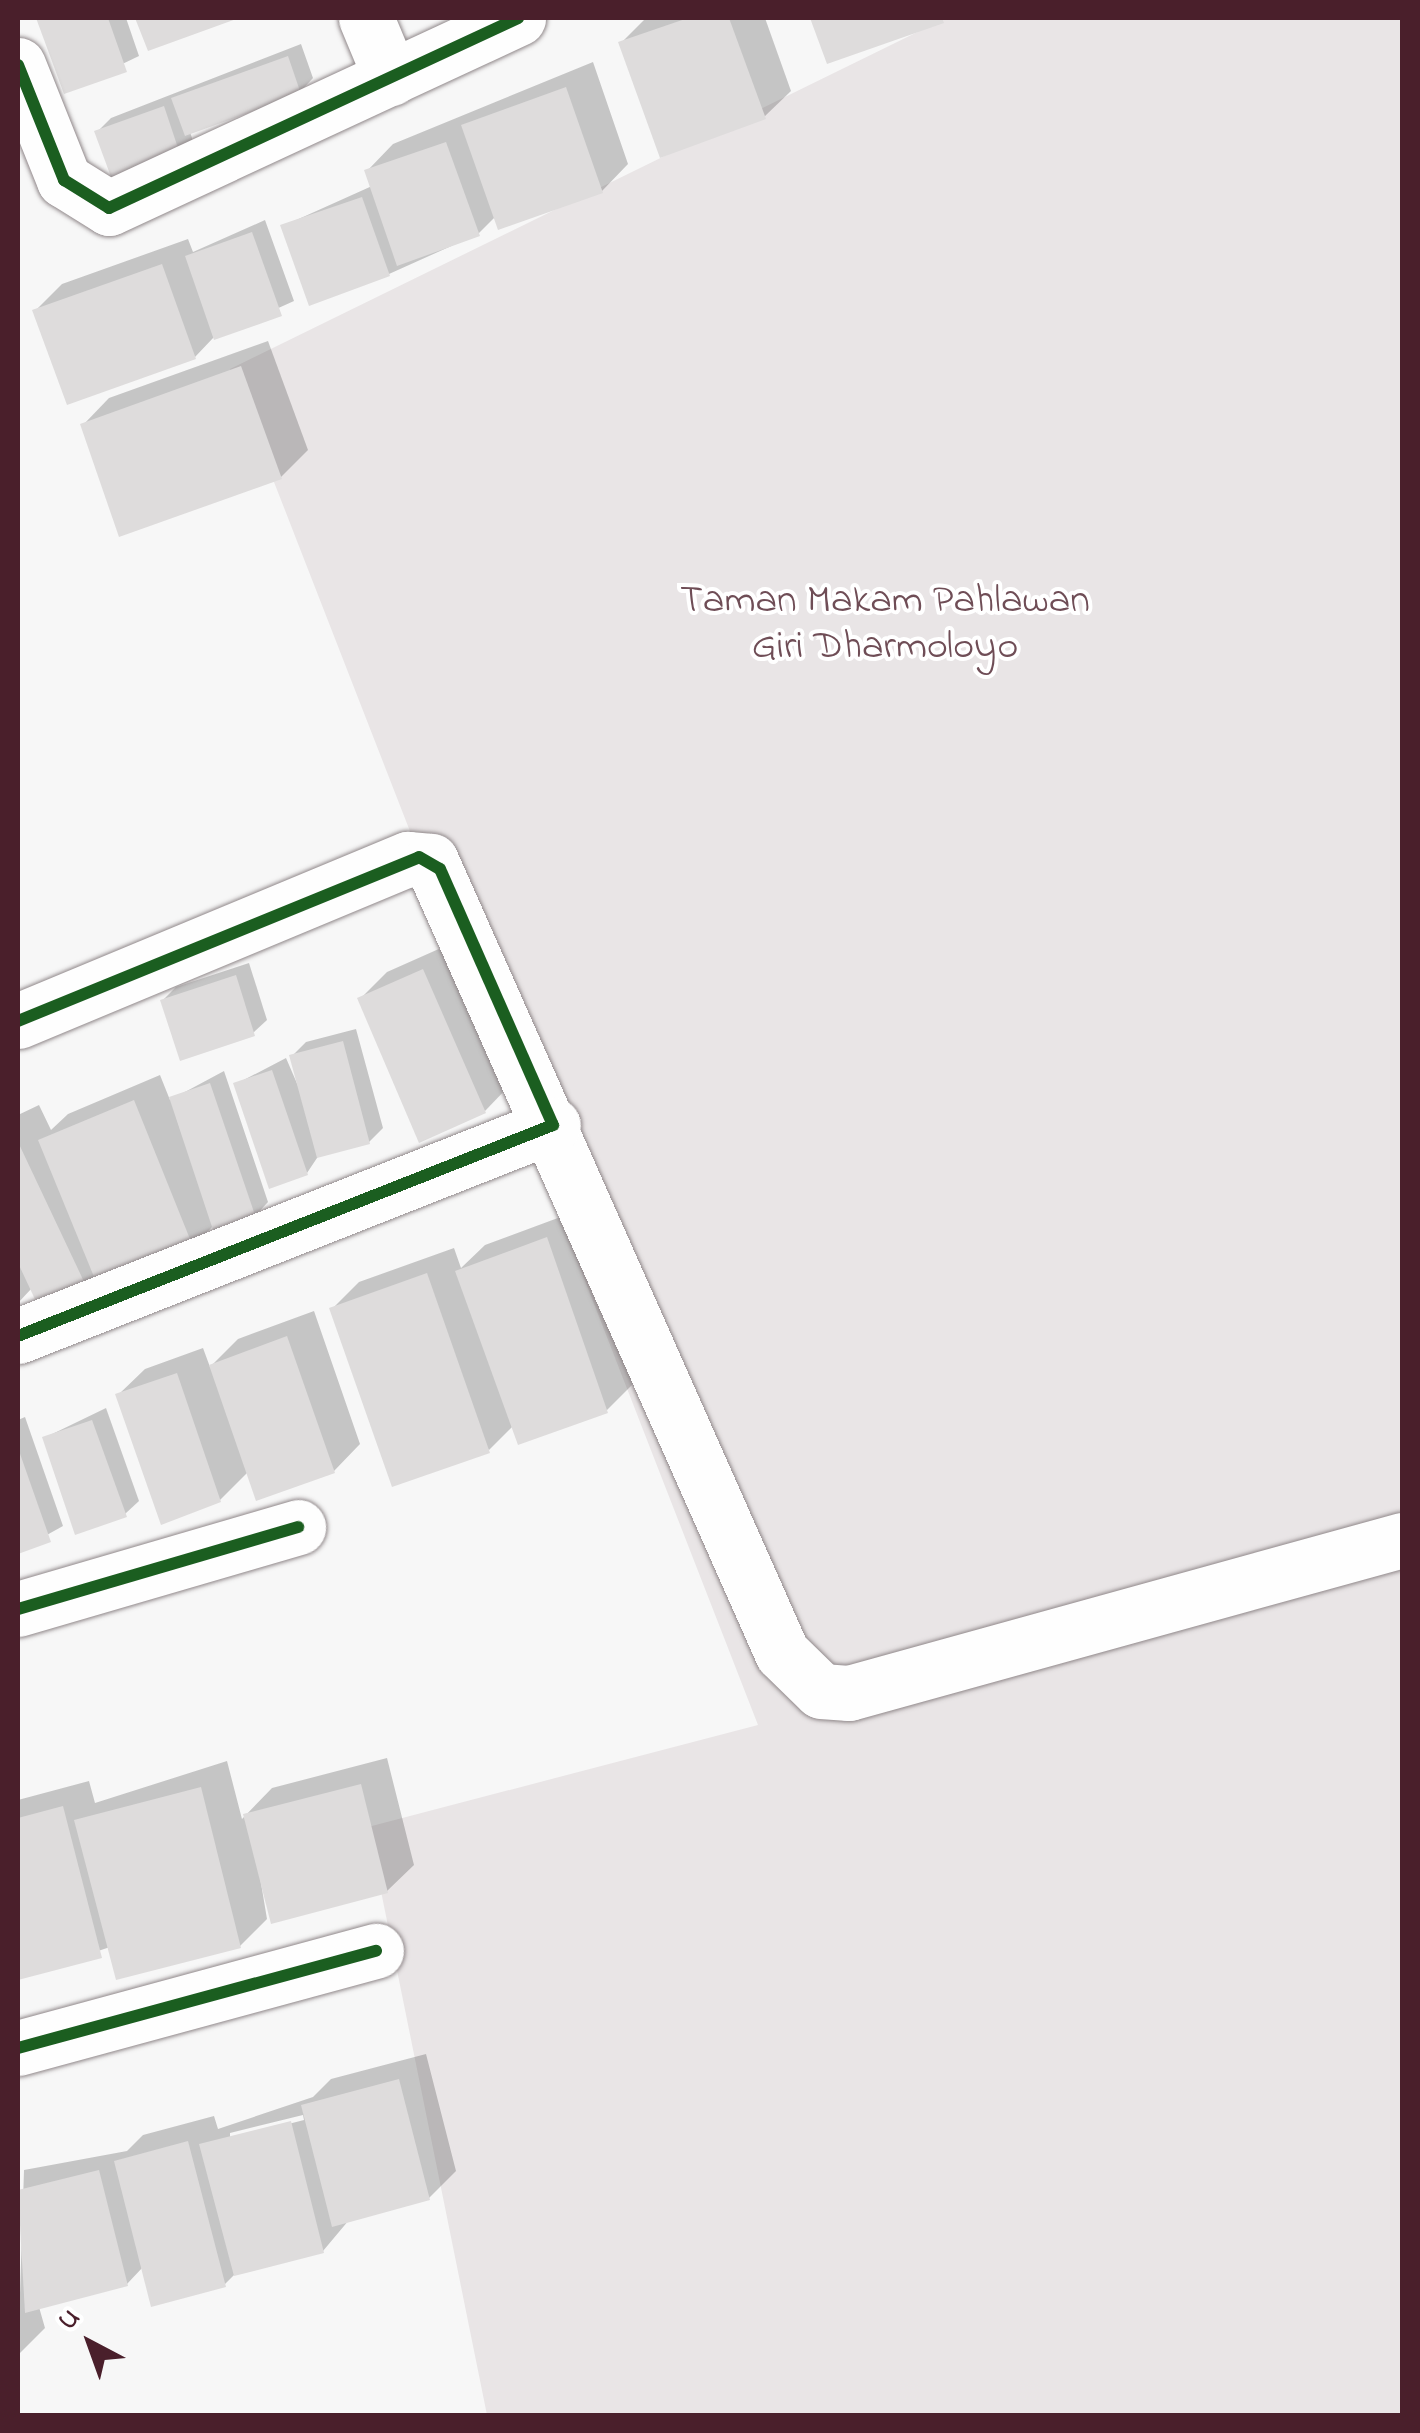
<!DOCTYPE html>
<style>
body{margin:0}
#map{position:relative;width:1420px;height:2433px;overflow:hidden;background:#f7f7f7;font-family:"Indie Flower",sans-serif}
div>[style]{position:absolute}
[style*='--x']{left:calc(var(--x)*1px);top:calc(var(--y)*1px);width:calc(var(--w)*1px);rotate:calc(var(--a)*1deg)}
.green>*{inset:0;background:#e9e5e6}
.shadow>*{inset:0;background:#0003}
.building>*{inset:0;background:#dedcdc}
.roads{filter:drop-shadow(0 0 2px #90888a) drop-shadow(0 0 2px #90888a)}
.minor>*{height:55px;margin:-27.5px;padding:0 27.5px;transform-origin:27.5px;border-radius:27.5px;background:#fefefe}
.cycleway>*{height:12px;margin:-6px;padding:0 6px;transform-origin:6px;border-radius:6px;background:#1b5e20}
span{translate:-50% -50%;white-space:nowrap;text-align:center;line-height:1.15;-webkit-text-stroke:8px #fff;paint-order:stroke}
.park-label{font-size:40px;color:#6f4d56}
.frame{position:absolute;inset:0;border:20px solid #4a1f2b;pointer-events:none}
.north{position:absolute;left:40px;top:2293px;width:100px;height:100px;-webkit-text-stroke:8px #fff;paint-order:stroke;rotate:319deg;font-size:28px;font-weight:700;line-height:40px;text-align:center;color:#4a1f2b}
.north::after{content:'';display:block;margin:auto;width:35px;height:45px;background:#4a1f2b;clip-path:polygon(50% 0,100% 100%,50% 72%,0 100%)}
</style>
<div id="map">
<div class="green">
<div style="clip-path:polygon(946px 18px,1402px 18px,1402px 2415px,487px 2415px,368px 1827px,758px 1725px,230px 369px)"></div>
</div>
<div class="shadow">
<div style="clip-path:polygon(39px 18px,126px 18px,139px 56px,66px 91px)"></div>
<div style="clip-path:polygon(646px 18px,765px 18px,791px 91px,764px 117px,621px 43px)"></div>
<div style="clip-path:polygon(812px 18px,946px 18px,828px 61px)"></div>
<div style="clip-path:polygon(301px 44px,313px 78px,300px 92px,190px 132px,194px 144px,181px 158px,97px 132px,111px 118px)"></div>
<div style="clip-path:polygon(593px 62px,628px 164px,602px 191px,496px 216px,478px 234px,389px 274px,283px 226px,372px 186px,367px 171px,393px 144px)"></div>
<div style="clip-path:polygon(265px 220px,294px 301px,214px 337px,195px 357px,35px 311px,62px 284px,188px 239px,193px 252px)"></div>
<div style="clip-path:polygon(268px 341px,308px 450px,281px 477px,83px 425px,109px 398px)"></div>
<div style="clip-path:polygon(450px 944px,511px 1084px,485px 1111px,360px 999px,387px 972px)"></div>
<div style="clip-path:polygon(249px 963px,267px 1020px,253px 1033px,162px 1001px,176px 987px)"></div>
<div style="clip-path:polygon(356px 1029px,383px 1128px,369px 1142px,319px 1155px,307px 1173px,236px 1084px,286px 1058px,302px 1095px,292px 1056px,306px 1042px)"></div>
<div style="clip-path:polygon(224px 1071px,268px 1202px,255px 1216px,214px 1225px,193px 1247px,86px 1286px,32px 1288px,18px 1303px,18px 1115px,39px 1105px,51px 1130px,68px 1114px,160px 1075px,170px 1100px)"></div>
<div style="clip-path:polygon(574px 1212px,633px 1384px,606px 1411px,513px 1426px,489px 1450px,332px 1309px,359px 1282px,454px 1248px,461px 1268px,485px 1245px)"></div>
<div style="clip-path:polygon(314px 1311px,360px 1444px,334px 1471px,248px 1472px,220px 1500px,118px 1395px,145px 1369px,203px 1348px,210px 1367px,238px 1339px)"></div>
<div style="clip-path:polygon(106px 1408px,139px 1501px,125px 1514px,44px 1438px)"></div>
<div style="clip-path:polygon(25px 1417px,63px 1526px,18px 1551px,18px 1420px)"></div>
<div style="clip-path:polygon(387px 1758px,414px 1865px,387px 1891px,258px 1865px,267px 1919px,240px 1946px,110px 1947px,18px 1978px,18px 1800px,89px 1781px,95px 1803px,227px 1761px,242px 1819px,272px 1788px)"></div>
<div style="clip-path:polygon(evenodd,426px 2054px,456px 2171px,429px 2198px,349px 2220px,323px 2251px,236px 2273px,224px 2285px,143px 2267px,127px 2284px,39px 2307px,45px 2328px,18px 2355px,24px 2170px,127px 2151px,143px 2135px,214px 2116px,218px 2129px,313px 2097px,331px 2079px,426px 2054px,303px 2115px,304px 2120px,230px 2139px,230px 2133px,303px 2115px)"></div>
</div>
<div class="building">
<div style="clip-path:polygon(36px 18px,108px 18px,127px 72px,64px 94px)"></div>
<div style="clip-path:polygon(135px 18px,239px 18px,148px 51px)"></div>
<div style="clip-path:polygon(688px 18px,729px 18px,766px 119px,660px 158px,618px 42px)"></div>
<div style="clip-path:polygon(810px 18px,942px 18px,944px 23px,827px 64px)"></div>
<div style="clip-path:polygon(288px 56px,301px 94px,185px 136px,171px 98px)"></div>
<div style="clip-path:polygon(566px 87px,603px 193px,498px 230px,461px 125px)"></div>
<div style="clip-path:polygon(164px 106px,182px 160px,114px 185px,94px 131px)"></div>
<div style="clip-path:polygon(446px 142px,480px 236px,397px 266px,364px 170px)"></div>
<div style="clip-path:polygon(362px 197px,390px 276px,309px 306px,280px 225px)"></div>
<div style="clip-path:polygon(252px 232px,282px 316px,214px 340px,185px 256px)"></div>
<div style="clip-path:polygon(162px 264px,196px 359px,67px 405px,32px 310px)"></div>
<div style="clip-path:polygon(241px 366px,282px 479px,119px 537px,80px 424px)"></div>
<div style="clip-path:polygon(423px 969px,486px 1113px,419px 1143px,357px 998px)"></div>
<div style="clip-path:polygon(236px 975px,255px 1036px,180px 1061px,160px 1000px)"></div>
<div style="clip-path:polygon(343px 1041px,370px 1144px,317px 1158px,289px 1055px)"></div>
<div style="clip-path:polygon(272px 1070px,308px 1175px,269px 1189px,233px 1083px)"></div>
<div style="clip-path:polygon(210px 1083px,256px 1218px,214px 1233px,169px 1097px)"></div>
<div style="clip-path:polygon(134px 1100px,194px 1249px,99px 1289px,38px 1140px)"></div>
<div style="clip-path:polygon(18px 1142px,87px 1288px,40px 1310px,18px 1263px)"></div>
<div style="clip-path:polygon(547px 1237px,608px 1413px,518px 1445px,455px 1271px)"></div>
<div style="clip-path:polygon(427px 1273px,490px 1453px,392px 1487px,329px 1308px)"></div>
<div style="clip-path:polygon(287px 1336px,335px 1473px,256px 1501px,209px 1365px)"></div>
<div style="clip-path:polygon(177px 1373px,221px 1502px,161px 1525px,115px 1394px)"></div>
<div style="clip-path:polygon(92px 1420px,127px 1517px,75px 1535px,42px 1437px)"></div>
<div style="clip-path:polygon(18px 1448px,51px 1542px,18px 1554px)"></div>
<div style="clip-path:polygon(361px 1784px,388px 1893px,271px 1924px,243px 1814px)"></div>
<div style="clip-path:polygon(201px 1787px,241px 1948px,116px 1980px,74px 1820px)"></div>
<div style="clip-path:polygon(63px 1806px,102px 1958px,18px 1980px,18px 1818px)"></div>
<div style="clip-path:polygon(399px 2079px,430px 2200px,332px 2227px,301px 2105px)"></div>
<div style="clip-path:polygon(291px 2121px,324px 2253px,234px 2276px,199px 2144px)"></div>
<div style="clip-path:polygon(188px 2141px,226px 2287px,151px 2307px,114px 2161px)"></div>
<div style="clip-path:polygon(99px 2170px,128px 2286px,25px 2313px,18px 2190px)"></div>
</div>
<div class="roads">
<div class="minor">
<div style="--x:366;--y:18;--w:65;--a:67.4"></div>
<div style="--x:18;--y:65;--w:124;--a:68.2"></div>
<div style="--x:64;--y:180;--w:53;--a:31.9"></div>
<div style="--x:109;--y:208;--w:451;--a:-24.9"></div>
<div style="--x:18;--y:1021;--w:422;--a:-22.6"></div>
<div style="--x:408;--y:859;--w:23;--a:5"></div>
<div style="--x:431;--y:861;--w:866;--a:66.1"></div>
<div style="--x:782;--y:1653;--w:54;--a:44.3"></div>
<div style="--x:821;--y:1691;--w:28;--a:4"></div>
<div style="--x:849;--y:1693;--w:574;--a:-15.47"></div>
<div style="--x:18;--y:1336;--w:575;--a:-21.52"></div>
<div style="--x:18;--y:1609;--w:292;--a:-16.3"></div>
<div style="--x:18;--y:2048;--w:371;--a:-15.2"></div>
</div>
</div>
<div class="cycleway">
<div style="--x:18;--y:65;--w:124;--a:68.2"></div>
<div style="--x:64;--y:180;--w:53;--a:31.9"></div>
<div style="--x:109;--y:208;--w:451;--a:-24.9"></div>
<div style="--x:18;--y:1021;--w:433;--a:-22.2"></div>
<div style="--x:419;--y:857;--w:24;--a:30"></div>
<div style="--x:440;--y:869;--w:280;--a:66.2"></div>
<div style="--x:553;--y:1125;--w:575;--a:158.48"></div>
<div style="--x:18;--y:1609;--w:292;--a:-16.3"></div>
<div style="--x:18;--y:2048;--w:371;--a:-15.2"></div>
</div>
<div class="park-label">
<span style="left:885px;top:625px">Taman Makam Pahlawan<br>Giri Dharmoloyo</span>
</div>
<div class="frame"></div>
<div class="north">U</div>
</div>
